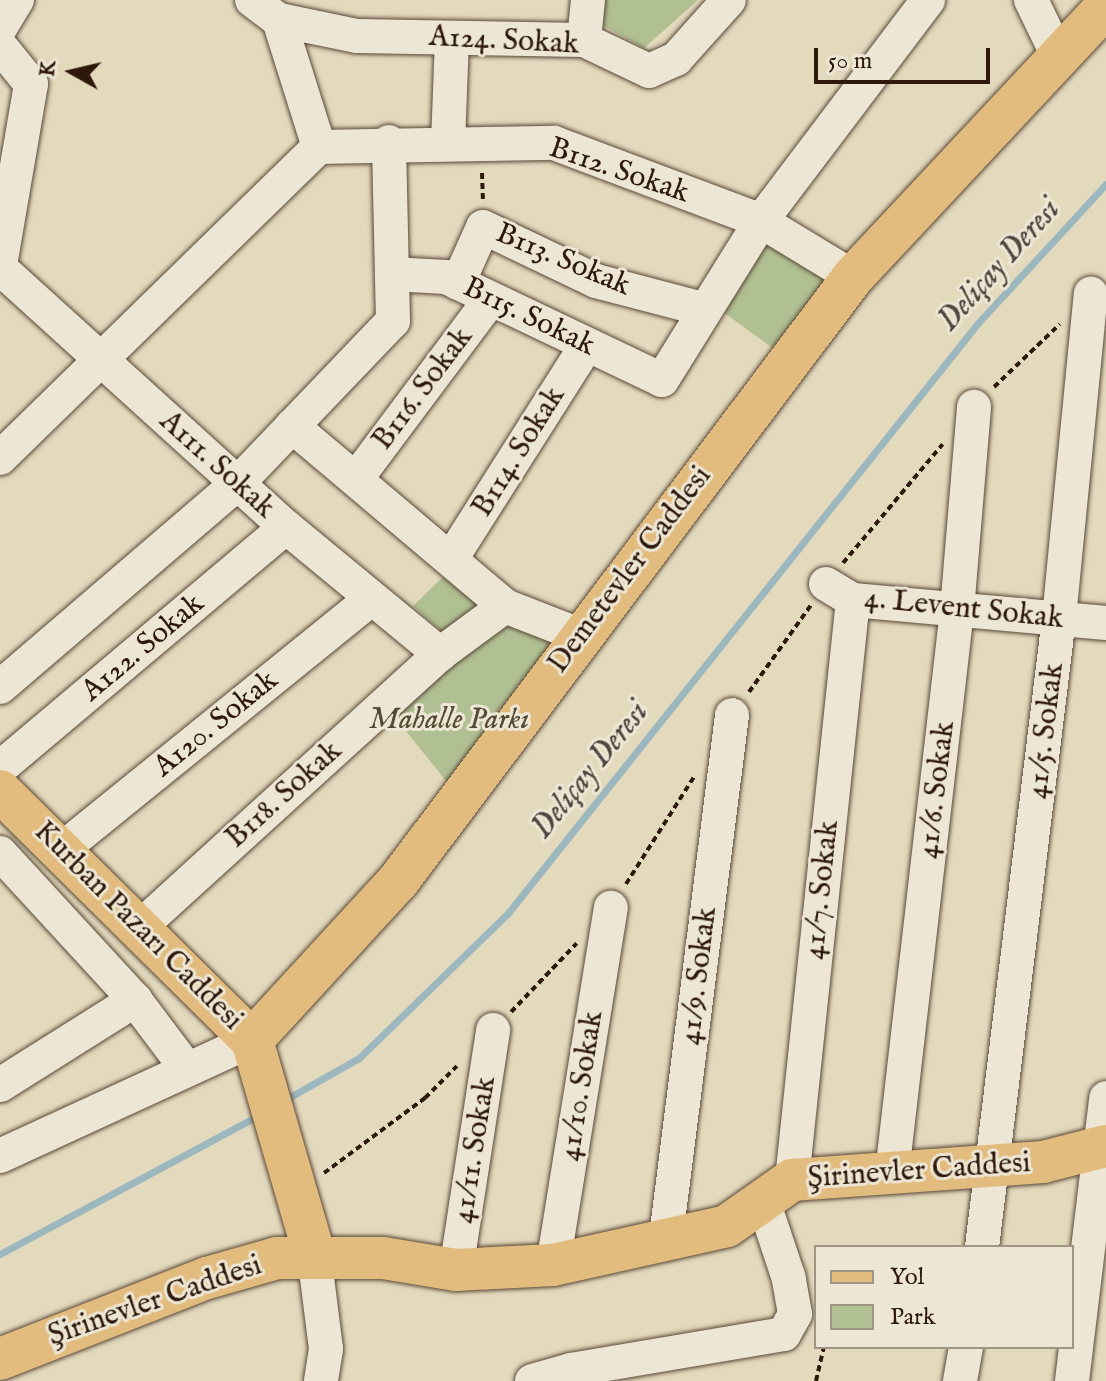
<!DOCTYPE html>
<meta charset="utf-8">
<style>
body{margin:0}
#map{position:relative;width:1106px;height:1381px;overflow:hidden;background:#e3d9bd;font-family:"IM FELL English",serif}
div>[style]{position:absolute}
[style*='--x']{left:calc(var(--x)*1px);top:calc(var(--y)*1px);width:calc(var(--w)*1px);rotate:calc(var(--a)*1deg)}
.green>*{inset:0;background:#b1c093}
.stream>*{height:7px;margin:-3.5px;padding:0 3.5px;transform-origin:3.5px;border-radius:3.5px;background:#9cb7bd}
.path>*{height:4px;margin-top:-2px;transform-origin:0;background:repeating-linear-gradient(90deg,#2d180a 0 6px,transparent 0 10px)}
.roads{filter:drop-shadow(0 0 2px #5a4837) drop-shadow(0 0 2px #5a4837)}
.minor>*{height:34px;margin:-17px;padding:0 17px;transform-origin:17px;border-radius:17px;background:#ede6d4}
.major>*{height:42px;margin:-21px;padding:0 21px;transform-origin:21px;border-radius:21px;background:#e2bc7e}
span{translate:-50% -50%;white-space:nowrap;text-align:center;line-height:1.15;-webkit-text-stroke:6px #ede6d4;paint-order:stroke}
.street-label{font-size:30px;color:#2d180a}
.park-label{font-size:30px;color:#554a33;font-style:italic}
.water-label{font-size:32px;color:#4e4840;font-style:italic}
.legend{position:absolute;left:814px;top:1245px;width:260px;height:104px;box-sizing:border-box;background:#ede6d4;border:2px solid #a09483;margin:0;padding:10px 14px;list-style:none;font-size:24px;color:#2d180a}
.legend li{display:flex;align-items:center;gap:16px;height:40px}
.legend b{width:40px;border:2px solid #a09483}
.north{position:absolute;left:32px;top:32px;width:80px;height:80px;-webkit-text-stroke:6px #ede6d4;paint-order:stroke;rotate:278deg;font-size:22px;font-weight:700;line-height:32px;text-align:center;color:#2d180a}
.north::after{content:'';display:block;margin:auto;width:28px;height:36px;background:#2d180a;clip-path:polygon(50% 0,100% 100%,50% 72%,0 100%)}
.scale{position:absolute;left:814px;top:48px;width:176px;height:36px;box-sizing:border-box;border:4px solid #2d180a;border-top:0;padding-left:10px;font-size:24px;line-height:28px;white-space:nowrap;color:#2d180a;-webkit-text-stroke:6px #ede6d4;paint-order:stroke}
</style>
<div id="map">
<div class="green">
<div style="clip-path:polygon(600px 0,698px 0,644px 48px,599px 23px)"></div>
<div style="clip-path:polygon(767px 233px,833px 277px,774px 349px,716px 307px)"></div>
<div style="clip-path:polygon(450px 570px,484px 605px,450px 639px,413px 606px)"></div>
<div style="clip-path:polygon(512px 613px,562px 638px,451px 787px,393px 715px)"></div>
</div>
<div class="stream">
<div style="--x:283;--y:1101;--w:87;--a:-29.5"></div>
<div style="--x:359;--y:1058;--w:208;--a:-44.2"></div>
<div style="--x:508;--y:913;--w:754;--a:-51.46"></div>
<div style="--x:978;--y:323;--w:189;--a:-47.4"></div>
<div style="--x:0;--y:1254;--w:294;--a:-28.2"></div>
</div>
<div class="path">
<div style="--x:482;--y:173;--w:28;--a:88"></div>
<div style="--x:994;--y:387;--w:91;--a:-43.7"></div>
<div style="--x:843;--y:563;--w:155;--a:-50"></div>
<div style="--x:749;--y:692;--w:107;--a:-54.5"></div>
<div style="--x:626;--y:884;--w:127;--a:-57.6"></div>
<div style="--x:511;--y:1012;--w:95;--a:-46.3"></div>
<div style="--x:324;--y:1173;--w:126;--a:-36.6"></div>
<div style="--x:425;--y:1098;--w:45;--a:-45"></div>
<div style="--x:816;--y:1381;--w:35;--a:-77"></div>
</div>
<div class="roads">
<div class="minor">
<div style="--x:252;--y:0;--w:34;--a:37"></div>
<div style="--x:279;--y:20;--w:80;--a:11.6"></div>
<div style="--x:357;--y:36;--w:227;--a:1"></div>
<div style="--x:584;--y:40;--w:72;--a:25.5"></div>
<div style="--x:649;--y:71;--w:30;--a:-24"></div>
<div style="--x:676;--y:59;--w:79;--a:-48.1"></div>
<div style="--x:1031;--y:0;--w:64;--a:64.2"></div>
<div style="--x:279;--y:20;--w:133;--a:72.5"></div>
<div style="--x:0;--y:28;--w:33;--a:-59"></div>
<div style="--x:584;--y:40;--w:40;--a:-84.3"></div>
<div style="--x:0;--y:46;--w:49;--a:50.8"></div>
<div style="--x:31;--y:84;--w:185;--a:99.7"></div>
<div style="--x:448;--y:143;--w:105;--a:-87.8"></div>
<div style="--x:0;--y:268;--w:386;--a:42.2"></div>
<div style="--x:286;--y:527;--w:200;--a:39.5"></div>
<div style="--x:392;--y:274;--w:54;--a:3.2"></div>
<div style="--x:446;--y:277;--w:239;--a:25.5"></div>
<div style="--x:662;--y:380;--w:187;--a:-58.1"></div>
<div style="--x:761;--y:221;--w:277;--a:-52.9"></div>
<div style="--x:458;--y:283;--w:61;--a:-65.9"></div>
<div style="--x:483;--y:227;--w:125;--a:25.5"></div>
<div style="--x:596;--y:281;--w:111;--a:14.7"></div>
<div style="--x:292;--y:426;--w:279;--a:40.2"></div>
<div style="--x:505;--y:606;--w:83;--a:21.3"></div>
<div style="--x:0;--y:458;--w:446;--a:-44.3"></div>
<div style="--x:319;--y:147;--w:235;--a:-1"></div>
<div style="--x:554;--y:143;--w:221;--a:20.6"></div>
<div style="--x:761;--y:221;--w:108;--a:31.3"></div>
<div style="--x:356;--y:479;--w:224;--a:-53.2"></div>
<div style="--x:451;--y:559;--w:252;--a:-57.6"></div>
<div style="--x:826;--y:584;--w:31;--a:31"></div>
<div style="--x:853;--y:600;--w:254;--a:5.2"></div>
<div style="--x:0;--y:687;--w:313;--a:-40.6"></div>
<div style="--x:238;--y:483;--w:224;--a:-46.3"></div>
<div style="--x:393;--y:321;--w:179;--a:-91.3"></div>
<div style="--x:0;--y:768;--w:374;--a:-40.1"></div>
<div style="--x:61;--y:850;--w:399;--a:-39"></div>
<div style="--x:0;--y:853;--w:200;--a:47.4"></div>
<div style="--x:135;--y:1000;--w:86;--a:53"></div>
<div style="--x:140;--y:927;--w:406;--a:-42.3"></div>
<div style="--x:440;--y:654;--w:81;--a:-36.4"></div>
<div style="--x:0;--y:1085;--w:160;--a:-32.2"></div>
<div style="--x:0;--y:1156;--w:277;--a:-24.7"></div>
<div style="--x:892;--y:1173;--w:567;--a:-83.41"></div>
<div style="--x:957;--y:610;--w:204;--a:-85.2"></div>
<div style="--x:792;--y:1180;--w:583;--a:-84"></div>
<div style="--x:666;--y:1237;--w:526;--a:-82.79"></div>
<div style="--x:982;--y:1247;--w:634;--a:-83.02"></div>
<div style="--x:1059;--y:618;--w:326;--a:-84.4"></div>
<div style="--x:314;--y:1254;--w:96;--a:82.8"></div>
<div style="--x:326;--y:1349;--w:32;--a:99"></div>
<div style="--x:553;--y:1265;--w:362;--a:-80.8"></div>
<div style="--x:456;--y:1270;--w:243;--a:-81.2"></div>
<div style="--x:532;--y:1381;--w:41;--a:-15.8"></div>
<div style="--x:571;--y:1370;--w:216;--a:-9.6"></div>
<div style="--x:784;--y:1334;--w:23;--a:-61"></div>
<div style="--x:795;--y:1314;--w:39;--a:-100"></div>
<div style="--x:788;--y:1276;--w:76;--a:-108.4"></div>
<div style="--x:960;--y:1381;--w:35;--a:-80"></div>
<div style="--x:1072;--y:1381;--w:285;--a:-83.1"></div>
</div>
<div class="major">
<div style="--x:0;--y:791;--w:354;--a:44.7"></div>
<div style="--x:252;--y:1040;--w:223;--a:73.8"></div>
<div style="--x:252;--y:1040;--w:217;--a:-47.4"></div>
<div style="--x:399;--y:880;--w:755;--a:-53.02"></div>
<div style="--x:853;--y:277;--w:370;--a:-46.9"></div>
<div style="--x:0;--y:1359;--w:222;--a:-21.4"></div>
<div style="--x:207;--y:1278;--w:73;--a:-15.9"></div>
<div style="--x:277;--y:1258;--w:106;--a:0"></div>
<div style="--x:383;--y:1258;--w:74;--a:9.3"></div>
<div style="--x:456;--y:1270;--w:97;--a:-3"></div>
<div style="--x:553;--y:1265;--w:178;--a:-12.6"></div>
<div style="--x:727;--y:1226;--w:80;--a:-35.3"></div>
<div style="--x:792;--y:1180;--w:252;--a:-4.1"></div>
<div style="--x:1043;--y:1162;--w:65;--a:-14.3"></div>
</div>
</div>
<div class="street-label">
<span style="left:504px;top:41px;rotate:3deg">A124. Sokak</span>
<span style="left:619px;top:171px;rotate:19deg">B112. Sokak</span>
<span style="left:563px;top:260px;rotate:23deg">B113. Sokak</span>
<span style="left:529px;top:317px;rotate:26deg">B115. Sokak</span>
<span style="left:423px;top:389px;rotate:-53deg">B116. Sokak</span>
<span style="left:519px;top:452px;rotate:-58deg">B114. Sokak</span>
<span style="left:217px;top:465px;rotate:42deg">A111. Sokak</span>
<span style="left:630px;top:570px;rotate:-53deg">Demetevler Caddesi</span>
<span style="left:964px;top:609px;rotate:6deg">4. Levent Sokak</span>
<span style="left:143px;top:648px;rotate:-40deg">A122. Sokak</span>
<span style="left:216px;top:724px;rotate:-39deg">A120. Sokak</span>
<span style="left:1046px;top:731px;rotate:-83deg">41/5. Sokak</span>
<span style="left:937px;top:790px;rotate:-83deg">41/6. Sokak</span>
<span style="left:284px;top:795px;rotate:-42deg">B118. Sokak</span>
<span style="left:822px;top:890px;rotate:-84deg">41/7. Sokak</span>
<span style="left:138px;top:926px;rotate:45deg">Kurban Pazarı Caddesi</span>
<span style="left:699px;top:976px;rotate:-83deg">41/9. Sokak</span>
<span style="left:582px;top:1086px;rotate:-81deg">41/10. Sokak</span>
<span style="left:475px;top:1150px;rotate:-81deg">41/11. Sokak</span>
<span style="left:919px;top:1171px;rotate:-4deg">Şirinevler Caddesi</span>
<span style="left:155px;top:1301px;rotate:-19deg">Şirinevler Caddesi</span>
</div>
<div class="park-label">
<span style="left:449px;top:720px">Mahalle Parkı</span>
</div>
<div class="water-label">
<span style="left:1000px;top:266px;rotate:-48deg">Deliçay Deresi</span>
<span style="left:591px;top:771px;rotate:-51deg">Deliçay Deresi</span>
</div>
<ul class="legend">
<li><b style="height:10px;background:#e2bc7e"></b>Yol</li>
<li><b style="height:22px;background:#b1c093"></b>Park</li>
</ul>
<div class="north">K</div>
<div class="scale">50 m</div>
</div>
